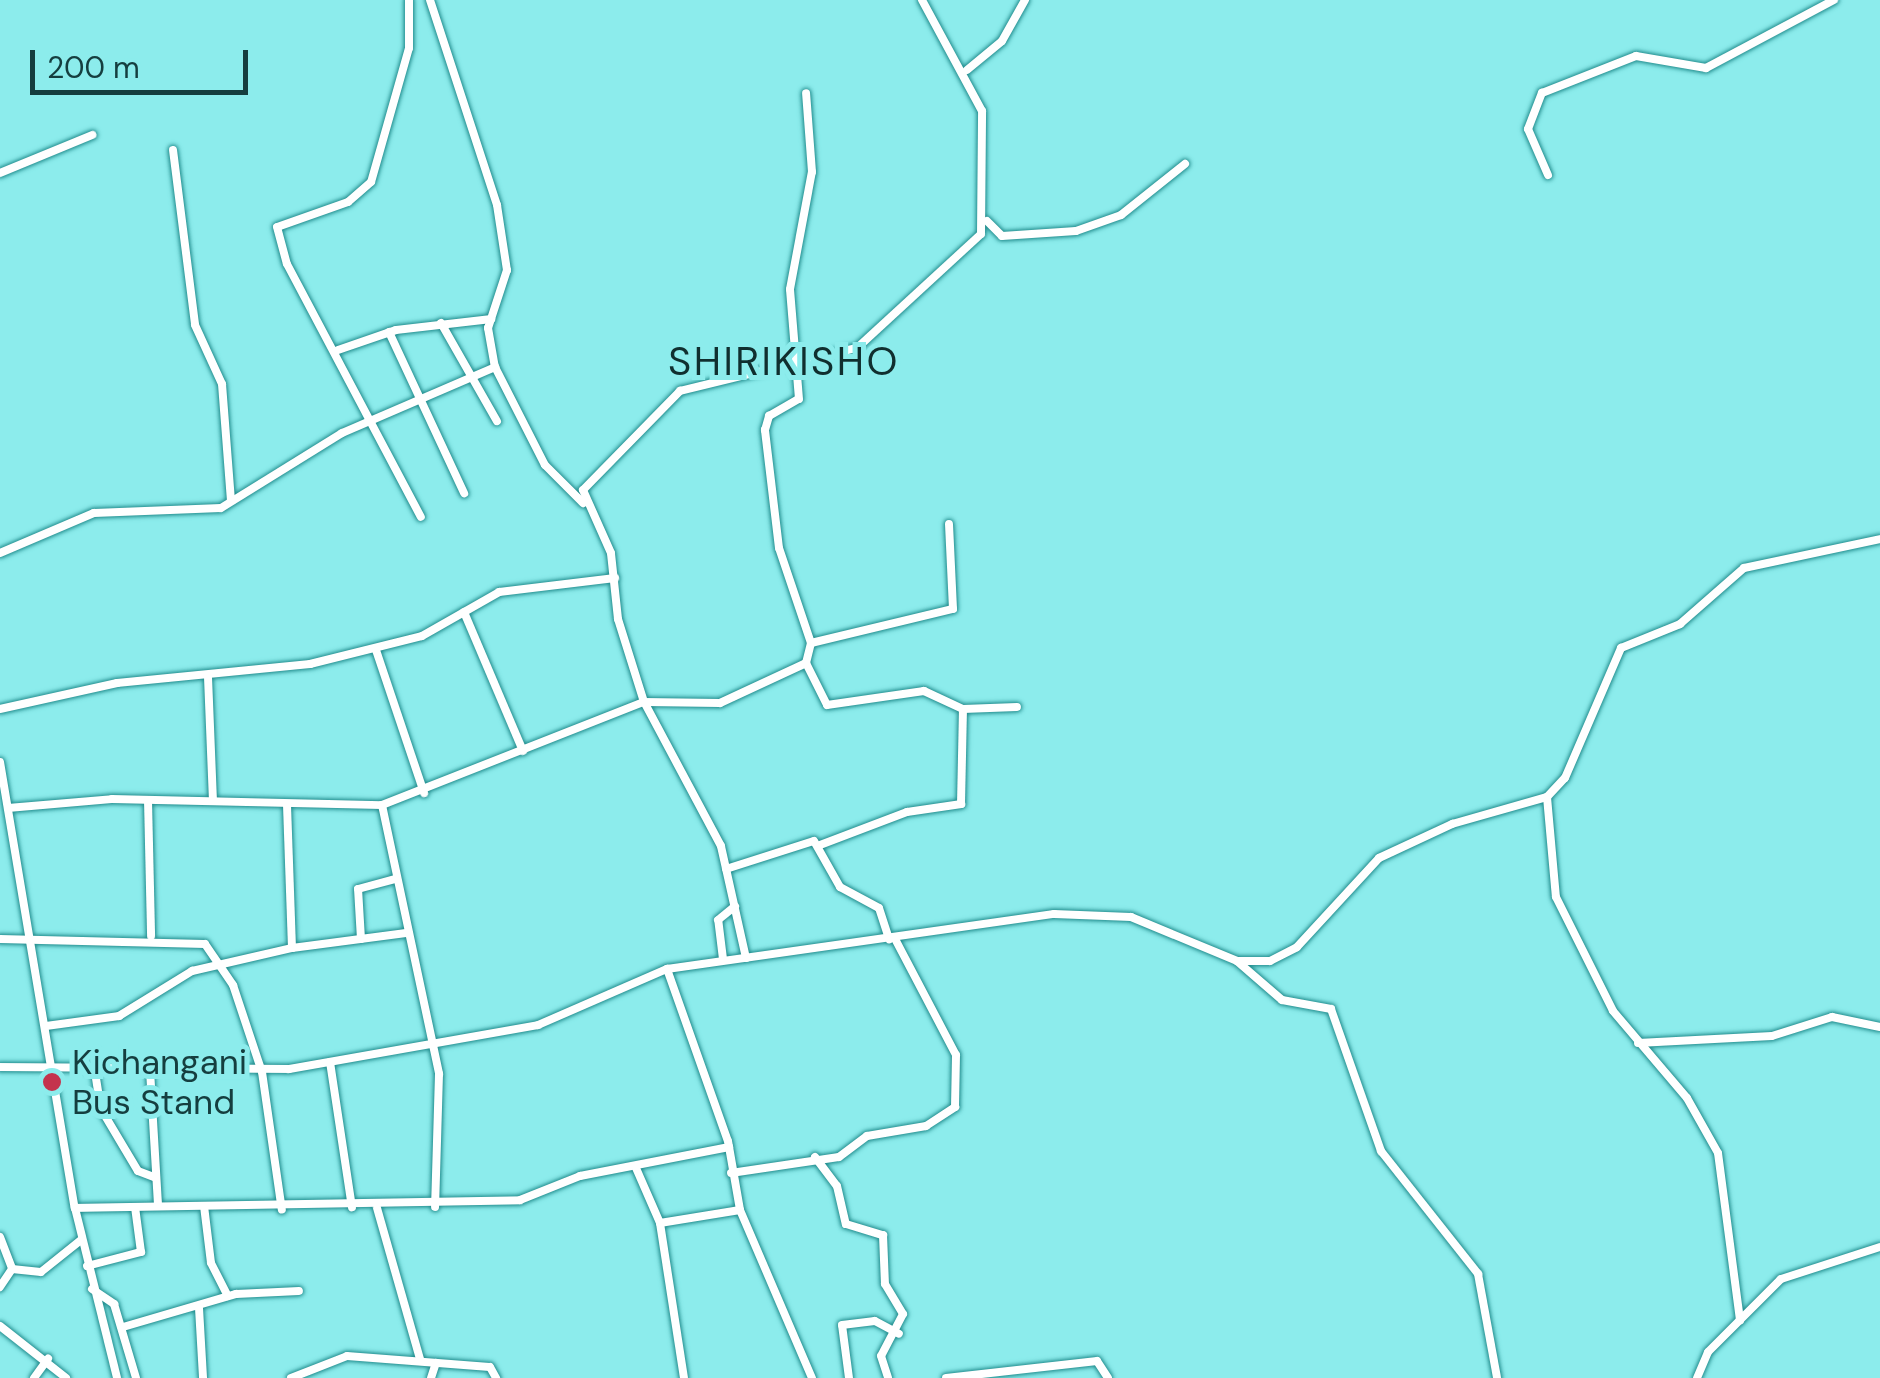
<!DOCTYPE html>
<style>
body{margin:0}
#map{position:relative;width:1880px;height:1378px;overflow:hidden;background:#8cecec;font-family:"DM Sans",sans-serif}
div>[style]{position:absolute}
[style*='--x']{left:calc(var(--x)*1px);top:calc(var(--y)*1px);width:calc(var(--w)*1px);rotate:calc(var(--a)*1deg)}
.roads{filter:drop-shadow(0 0 2px #218c8d) drop-shadow(0 0 2px #218c8d)}
.minor>*{height:8px;margin:-4px;padding:0 4px;transform-origin:4px;border-radius:4px;background:#fff}
.dots>*{width:28px;height:28px;translate:-50% -50%;box-sizing:border-box;border:5px solid #8cecec;border-radius:50%}
span{translate:-50% -50%;white-space:nowrap;text-align:center;line-height:1.15;-webkit-text-stroke:10px #8cecec;paint-order:stroke}
.poi-label{font-size:35px;color:#153e3f}
.left{translate:0 -50%;text-align:left}
.quarter-label{font-size:40px;color:#102f2f;letter-spacing:2.5px}
.scale{position:absolute;left:30px;top:50px;width:218px;height:45px;box-sizing:border-box;border:5px solid #153e3f;border-top:0;padding-left:12px;font-size:30px;line-height:35px;white-space:nowrap;color:#153e3f;-webkit-text-stroke:8px #8cecec;paint-order:stroke}
</style>
<div id="map">
<div class="roads">
<div class="minor">
<div style="--x:409;--y:0;--w:48;--a:90"></div>
<div style="--x:409;--y:48;--w:139;--a:105.8"></div>
<div style="--x:371;--y:182;--w:30;--a:139"></div>
<div style="--x:348;--y:202;--w:75;--a:160.6"></div>
<div style="--x:277;--y:227;--w:38;--a:75"></div>
<div style="--x:287;--y:264;--w:286;--a:62.1"></div>
<div style="--x:430;--y:0;--w:216;--a:71.9"></div>
<div style="--x:497;--y:205;--w:66;--a:81.3"></div>
<div style="--x:507;--y:270;--w:61;--a:108.1"></div>
<div style="--x:488;--y:328;--w:40;--a:80"></div>
<div style="--x:495;--y:367;--w:110;--a:63"></div>
<div style="--x:545;--y:465;--w:54;--a:45"></div>
<div style="--x:967;--y:70;--w:45;--a:-39.6"></div>
<div style="--x:1002;--y:41;--w:47;--a:-60.7"></div>
<div style="--x:173;--y:150;--w:176;--a:82.8"></div>
<div style="--x:195;--y:325;--w:65;--a:65.4"></div>
<div style="--x:222;--y:384;--w:117;--a:85.6"></div>
<div style="--x:0;--y:173;--w:100;--a:-22.4"></div>
<div style="--x:1548;--y:175;--w:50;--a:-113.5"></div>
<div style="--x:1528;--y:129;--w:39;--a:-69"></div>
<div style="--x:1542;--y:93;--w:101;--a:-21.5"></div>
<div style="--x:1636;--y:56;--w:71;--a:9.7"></div>
<div style="--x:1706;--y:68;--w:145;--a:-28"></div>
<div style="--x:987;--y:221;--w:21;--a:45"></div>
<div style="--x:1002;--y:236;--w:74;--a:-3.9"></div>
<div style="--x:1076;--y:231;--w:48;--a:-19.6"></div>
<div style="--x:1121;--y:215;--w:82;--a:-38.6"></div>
<div style="--x:441;--y:323;--w:113;--a:60.3"></div>
<div style="--x:389;--y:332;--w:178;--a:65"></div>
<div style="--x:338;--y:350;--w:61;--a:-19"></div>
<div style="--x:396;--y:330;--w:96;--a:-6.6"></div>
<div style="--x:0;--y:553;--w:102;--a:-23.1"></div>
<div style="--x:94;--y:513;--w:127;--a:-2.3"></div>
<div style="--x:221;--y:508;--w:142;--a:-31.8"></div>
<div style="--x:342;--y:433;--w:167;--a:-23.3"></div>
<div style="--x:464;--y:612;--w:151;--a:67"></div>
<div style="--x:811;--y:643;--w:146;--a:-13.5"></div>
<div style="--x:953;--y:609;--w:85;--a:-92.7"></div>
<div style="--x:376;--y:650;--w:151;--a:71.4"></div>
<div style="--x:806;--y:663;--w:47;--a:63.4"></div>
<div style="--x:827;--y:705;--w:98;--a:-8.2"></div>
<div style="--x:924;--y:691;--w:43;--a:24.8"></div>
<div style="--x:963;--y:709;--w:54;--a:-2.1"></div>
<div style="--x:208;--y:677;--w:123;--a:87.7"></div>
<div style="--x:0;--y:709;--w:120;--a:-12.5"></div>
<div style="--x:117;--y:683;--w:194;--a:-5.6"></div>
<div style="--x:310;--y:664;--w:115;--a:-14"></div>
<div style="--x:422;--y:636;--w:89;--a:-29.7"></div>
<div style="--x:499;--y:592;--w:117;--a:-6.9"></div>
<div style="--x:0;--y:762;--w:452;--a:80.5"></div>
<div style="--x:75;--y:1208;--w:175;--a:76.1"></div>
<div style="--x:1547;--y:797;--w:100;--a:84.9"></div>
<div style="--x:1556;--y:897;--w:127;--a:63.4"></div>
<div style="--x:1613;--y:1011;--w:114;--a:49.6"></div>
<div style="--x:1687;--y:1098;--w:63;--a:60.6"></div>
<div style="--x:1718;--y:1153;--w:169;--a:82.5"></div>
<div style="--x:148;--y:800;--w:136;--a:88.7"></div>
<div style="--x:287;--y:805;--w:143;--a:88"></div>
<div style="--x:292;--y:948;--w:115;--a:-7.5"></div>
<div style="--x:382;--y:805;--w:275;--a:78"></div>
<div style="--x:439;--y:1074;--w:133;--a:91.7"></div>
<div style="--x:8;--y:808;--w:104;--a:-4.9"></div>
<div style="--x:112;--y:799;--w:270;--a:1.3"></div>
<div style="--x:382;--y:805;--w:282;--a:-21.5"></div>
<div style="--x:644;--y:702;--w:76;--a:0.8"></div>
<div style="--x:720;--y:703;--w:95;--a:-24.9"></div>
<div style="--x:806;--y:663;--w:21;--a:-76"></div>
<div style="--x:811;--y:643;--w:100;--a:-108.6"></div>
<div style="--x:779;--y:548;--w:119;--a:-96.8"></div>
<div style="--x:765;--y:430;--w:15;--a:-74"></div>
<div style="--x:769;--y:416;--w:34;--a:-30"></div>
<div style="--x:799;--y:399;--w:110;--a:-94.7"></div>
<div style="--x:790;--y:289;--w:119;--a:-79.4"></div>
<div style="--x:812;--y:172;--w:79;--a:-94.3"></div>
<div style="--x:820;--y:845;--w:93;--a:-20.8"></div>
<div style="--x:907;--y:812;--w:55;--a:-8.4"></div>
<div style="--x:961;--y:804;--w:95;--a:-88.8"></div>
<div style="--x:726;--y:869;--w:92;--a:-17.7"></div>
<div style="--x:814;--y:841;--w:53;--a:60.5"></div>
<div style="--x:840;--y:887;--w:44;--a:28.3"></div>
<div style="--x:879;--y:908;--w:33;--a:72"></div>
<div style="--x:0;--y:939;--w:205;--a:1.4"></div>
<div style="--x:205;--y:944;--w:50;--a:55.7"></div>
<div style="--x:233;--y:985;--w:92;--a:71.6"></div>
<div style="--x:262;--y:1072;--w:139;--a:81.8"></div>
<div style="--x:361;--y:939;--w:50;--a:-93.4"></div>
<div style="--x:358;--y:889;--w:38;--a:-15"></div>
<div style="--x:746;--y:958;--w:115;--a:-102.6"></div>
<div style="--x:721;--y:846;--w:163;--a:-118.1"></div>
<div style="--x:644;--y:702;--w:87;--a:-107.4"></div>
<div style="--x:618;--y:619;--w:66;--a:-96.1"></div>
<div style="--x:611;--y:553;--w:69;--a:-114"></div>
<div style="--x:583;--y:490;--w:139;--a:-45.6"></div>
<div style="--x:680;--y:391;--w:182;--a:-13.7"></div>
<div style="--x:857;--y:348;--w:168;--a:-42.6"></div>
<div style="--x:981;--y:234;--w:123;--a:-89.5"></div>
<div style="--x:982;--y:111;--w:126;--a:-118.4"></div>
<div style="--x:723;--y:959;--w:39;--a:-97"></div>
<div style="--x:718;--y:920;--w:22;--a:-39"></div>
<div style="--x:1238;--y:962;--w:58;--a:40.8"></div>
<div style="--x:1282;--y:1000;--w:50;--a:10.4"></div>
<div style="--x:1331;--y:1009;--w:151;--a:70.6"></div>
<div style="--x:1381;--y:1151;--w:157;--a:51.7"></div>
<div style="--x:1478;--y:1274;--w:106;--a:79.6"></div>
<div style="--x:667;--y:969;--w:182;--a:70.5"></div>
<div style="--x:728;--y:1141;--w:70;--a:80.1"></div>
<div style="--x:740;--y:1210;--w:183;--a:66.8"></div>
<div style="--x:46;--y:1026;--w:74;--a:-7.8"></div>
<div style="--x:119;--y:1016;--w:86;--a:-31.7"></div>
<div style="--x:192;--y:971;--w:103;--a:-13"></div>
<div style="--x:1638;--y:1043;--w:134;--a:-3"></div>
<div style="--x:1772;--y:1036;--w:63;--a:-17.6"></div>
<div style="--x:1832;--y:1017;--w:49;--a:11.8"></div>
<div style="--x:330;--y:1062;--w:147;--a:81.4"></div>
<div style="--x:0;--y:1067;--w:289;--a:0.4"></div>
<div style="--x:289;--y:1069;--w:253;--a:-10"></div>
<div style="--x:538;--y:1025;--w:141;--a:-23.5"></div>
<div style="--x:667;--y:969;--w:391;--a:-8.1"></div>
<div style="--x:1054;--y:914;--w:77;--a:2.2"></div>
<div style="--x:1131;--y:917;--w:115;--a:22.5"></div>
<div style="--x:1237;--y:961;--w:33;--a:0"></div>
<div style="--x:1270;--y:961;--w:30;--a:-27"></div>
<div style="--x:1297;--y:947;--w:121;--a:-47.3"></div>
<div style="--x:1379;--y:858;--w:81;--a:-25"></div>
<div style="--x:1452;--y:824;--w:99;--a:-15.9"></div>
<div style="--x:1547;--y:797;--w:26;--a:-47"></div>
<div style="--x:1565;--y:778;--w:142;--a:-66.7"></div>
<div style="--x:1621;--y:648;--w:64;--a:-22.1"></div>
<div style="--x:1680;--y:624;--w:85;--a:-41.2"></div>
<div style="--x:1744;--y:568;--w:139;--a:-12"></div>
<div style="--x:150;--y:1070;--w:136;--a:86.6"></div>
<div style="--x:95;--y:1072;--w:37;--a:81"></div>
<div style="--x:101;--y:1109;--w:72;--a:59.2"></div>
<div style="--x:138;--y:1171;--w:19;--a:21"></div>
<div style="--x:815;--y:1157;--w:36;--a:53"></div>
<div style="--x:837;--y:1186;--w:39;--a:77"></div>
<div style="--x:846;--y:1224;--w:39;--a:17"></div>
<div style="--x:883;--y:1235;--w:49;--a:87.7"></div>
<div style="--x:885;--y:1284;--w:35;--a:59"></div>
<div style="--x:903;--y:1314;--w:47;--a:117.6"></div>
<div style="--x:881;--y:1356;--w:23;--a:72"></div>
<div style="--x:636;--y:1168;--w:60;--a:66.4"></div>
<div style="--x:660;--y:1223;--w:81;--a:-9.2"></div>
<div style="--x:731;--y:1173;--w:109;--a:-8.4"></div>
<div style="--x:839;--y:1157;--w:35;--a:-37"></div>
<div style="--x:867;--y:1136;--w:60;--a:-9.6"></div>
<div style="--x:926;--y:1126;--w:35;--a:-33"></div>
<div style="--x:955;--y:1107;--w:52;--a:-88.9"></div>
<div style="--x:956;--y:1055;--w:131;--a:-117.7"></div>
<div style="--x:204;--y:1206;--w:57;--a:83"></div>
<div style="--x:211;--y:1263;--w:37;--a:63"></div>
<div style="--x:75;--y:1208;--w:445;--a:-1"></div>
<div style="--x:520;--y:1200;--w:65;--a:-21.8"></div>
<div style="--x:580;--y:1176;--w:152;--a:-11"></div>
<div style="--x:377;--y:1208;--w:157;--a:74.1"></div>
<div style="--x:660;--y:1223;--w:157;--a:81.2"></div>
<div style="--x:0;--y:1237;--w:34;--a:69"></div>
<div style="--x:12;--y:1269;--w:22;--a:124"></div>
<div style="--x:87;--y:1266;--w:56;--a:-14.5"></div>
<div style="--x:141;--y:1252;--w:45;--a:-97.6"></div>
<div style="--x:12;--y:1269;--w:29;--a:6"></div>
<div style="--x:41;--y:1272;--w:51;--a:-38.7"></div>
<div style="--x:92;--y:1289;--w:27;--a:34"></div>
<div style="--x:114;--y:1304;--w:77;--a:73.4"></div>
<div style="--x:199;--y:1308;--w:70;--a:86.7"></div>
<div style="--x:0;--y:1326;--w:84;--a:38.2"></div>
<div style="--x:123;--y:1327;--w:118;--a:-16.3"></div>
<div style="--x:236;--y:1294;--w:63;--a:-2.7"></div>
<div style="--x:34;--y:1378;--w:24;--a:-54"></div>
<div style="--x:291;--y:1378;--w:60;--a:-21.4"></div>
<div style="--x:347;--y:1356;--w:143;--a:4.4"></div>
<div style="--x:490;--y:1367;--w:13;--a:61"></div>
<div style="--x:431;--y:1378;--w:16;--a:-72"></div>
<div style="--x:849;--y:1378;--w:53;--a:-97.5"></div>
<div style="--x:842;--y:1325;--w:33;--a:-7"></div>
<div style="--x:875;--y:1321;--w:27;--a:28"></div>
<div style="--x:946;--y:1378;--w:152;--a:-6.4"></div>
<div style="--x:1097;--y:1361;--w:20;--a:57"></div>
<div style="--x:1697;--y:1378;--w:28;--a:-67"></div>
<div style="--x:1708;--y:1352;--w:103;--a:-45"></div>
<div style="--x:1781;--y:1279;--w:104;--a:-17.9"></div>
</div>
</div>
<div class="dots">
<div style="left:52px;top:1082px;background:#c4334d"></div>
</div>
<div class="poi-label">
<span class="left" style="left:72px;top:1082px">Kichangani<br>Bus Stand</span>
</div>
<div class="quarter-label">
<span style="left:784px;top:361px">SHIRIKISHO</span>
</div>
<div class="scale">200 m</div>
</div>
